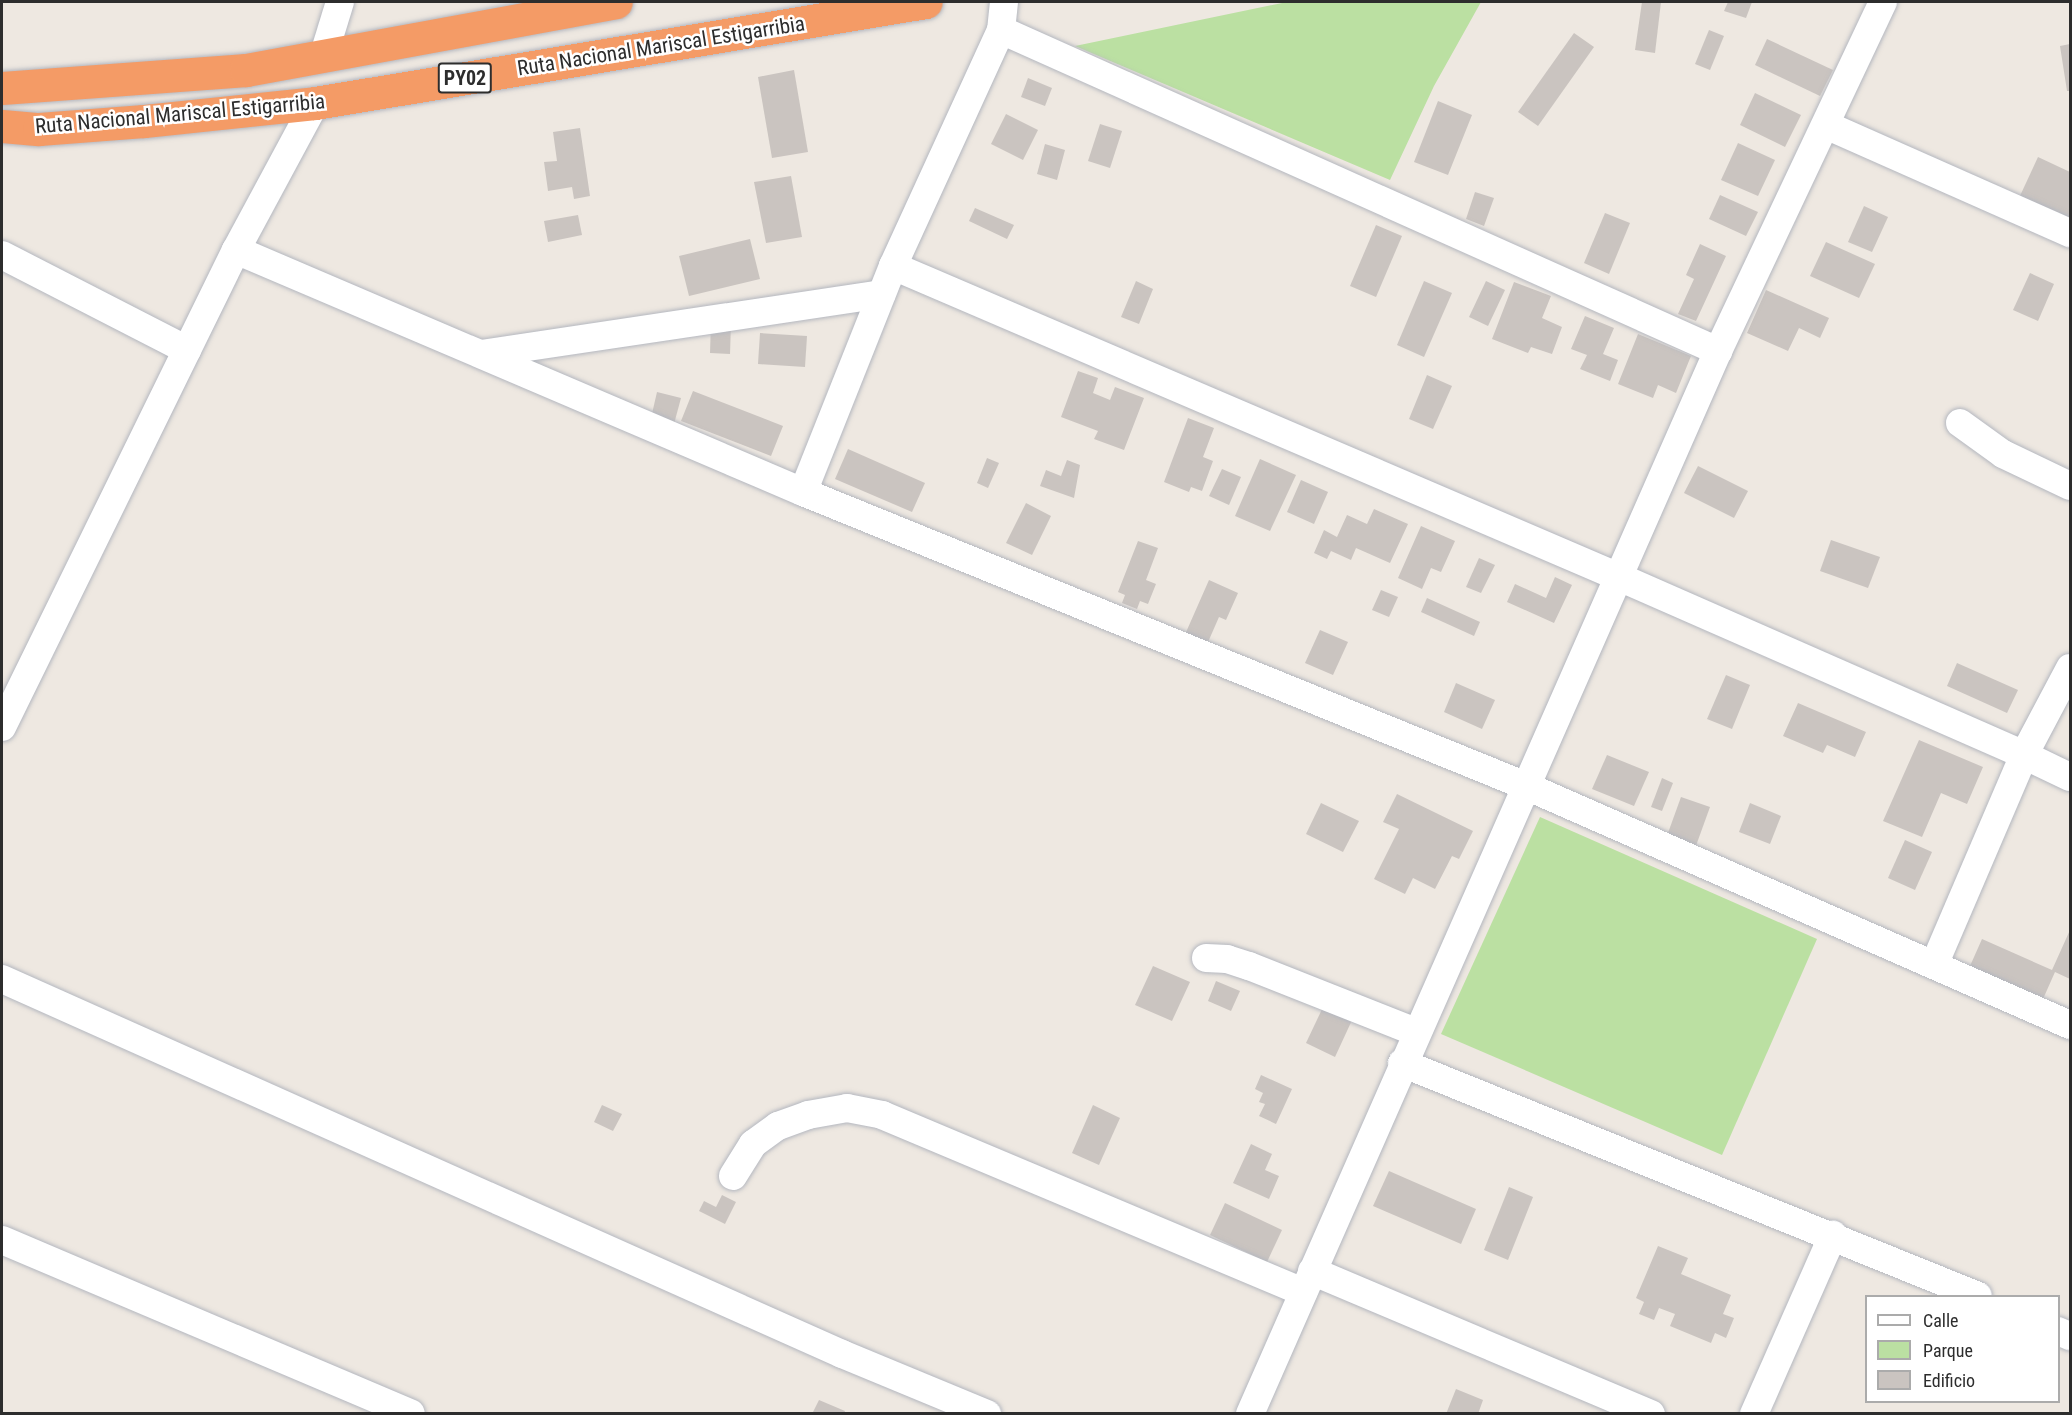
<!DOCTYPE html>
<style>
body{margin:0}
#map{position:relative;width:2072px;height:1415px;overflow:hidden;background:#eee8e1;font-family:"Roboto Condensed",sans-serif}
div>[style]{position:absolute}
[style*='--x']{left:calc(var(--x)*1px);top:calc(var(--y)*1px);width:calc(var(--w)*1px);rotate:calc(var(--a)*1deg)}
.green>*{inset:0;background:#bbe0a2}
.building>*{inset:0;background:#cac4c0}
.roads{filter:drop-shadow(0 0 2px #b4b7bf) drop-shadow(0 0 2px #b4b7bf)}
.minor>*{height:28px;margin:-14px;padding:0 14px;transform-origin:14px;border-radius:14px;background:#fff}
.highway>*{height:33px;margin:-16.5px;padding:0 16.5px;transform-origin:16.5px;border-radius:16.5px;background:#f49b66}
span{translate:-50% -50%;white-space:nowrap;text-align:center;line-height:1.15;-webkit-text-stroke:5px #fff;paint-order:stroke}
.shield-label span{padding:2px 4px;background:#fff;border:2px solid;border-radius:4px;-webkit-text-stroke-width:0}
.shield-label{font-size:20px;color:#2d2d2d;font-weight:700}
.street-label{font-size:21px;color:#2d2d2d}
.frame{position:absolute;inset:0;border:3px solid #2d2d2d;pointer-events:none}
.legend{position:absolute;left:1865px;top:1295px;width:195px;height:108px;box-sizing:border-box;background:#fff;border:2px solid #ababab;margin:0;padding:8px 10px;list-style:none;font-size:18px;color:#2d2d2d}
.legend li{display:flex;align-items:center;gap:12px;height:30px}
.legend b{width:30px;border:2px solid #ababab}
</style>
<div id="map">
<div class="green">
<div style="clip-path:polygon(1287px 2px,1481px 2px,1434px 86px,1390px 180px,1075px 46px)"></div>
<div style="clip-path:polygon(1540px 817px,1817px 939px,1722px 1155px,1441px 1034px)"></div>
</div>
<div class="building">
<div style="clip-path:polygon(1642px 2px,1661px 2px,1655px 53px,1635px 50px)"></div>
<div style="clip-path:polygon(1728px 2px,1752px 2px,1746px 18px,1724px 11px)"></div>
<div style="clip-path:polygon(1709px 30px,1724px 36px,1710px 70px,1695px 64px)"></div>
<div style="clip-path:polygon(1574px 33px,1594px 47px,1538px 126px,1518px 112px)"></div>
<div style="clip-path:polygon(1767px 39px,1833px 70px,1820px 96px,1755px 65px)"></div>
<div style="clip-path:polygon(2070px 44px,2070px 91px,2067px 91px,2060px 46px)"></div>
<div style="clip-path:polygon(794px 70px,808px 152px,772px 158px,758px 77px)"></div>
<div style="clip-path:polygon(1028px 78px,1052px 88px,1045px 106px,1021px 97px)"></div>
<div style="clip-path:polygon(1755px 93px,1801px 115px,1785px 147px,1740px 125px)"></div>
<div style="clip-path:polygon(1438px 101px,1472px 115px,1448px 175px,1414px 162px)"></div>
<div style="clip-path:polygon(1006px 114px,1038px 130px,1023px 160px,991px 144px)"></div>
<div style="clip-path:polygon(1100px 124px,1122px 131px,1110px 168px,1088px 161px)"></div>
<div style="clip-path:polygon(580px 128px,590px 196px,574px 199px,572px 187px,548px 191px,544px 162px,557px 161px,553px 132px)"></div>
<div style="clip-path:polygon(1738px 143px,1775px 160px,1758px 196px,1721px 180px)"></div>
<div style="clip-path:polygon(1045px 144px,1065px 150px,1057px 180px,1037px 174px)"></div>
<div style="clip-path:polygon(2038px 157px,2070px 172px,2070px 221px,2019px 198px)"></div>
<div style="clip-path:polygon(791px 176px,802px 237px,766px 243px,754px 182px)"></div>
<div style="clip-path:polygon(1475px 192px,1494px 198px,1484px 226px,1466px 219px)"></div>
<div style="clip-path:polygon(1720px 195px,1758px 212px,1746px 236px,1709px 219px)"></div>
<div style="clip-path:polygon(1864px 206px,1888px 217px,1872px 252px,1848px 242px)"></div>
<div style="clip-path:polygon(975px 208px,1014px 225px,1007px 239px,969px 221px)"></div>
<div style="clip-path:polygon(1605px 213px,1630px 223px,1609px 274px,1584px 263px)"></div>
<div style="clip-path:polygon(578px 215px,582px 235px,548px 242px,544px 221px)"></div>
<div style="clip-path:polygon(1376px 225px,1402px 236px,1376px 297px,1350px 286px)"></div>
<div style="clip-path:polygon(750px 239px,760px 279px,689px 296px,679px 256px)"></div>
<div style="clip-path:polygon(1826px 242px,1875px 264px,1859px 298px,1810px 276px)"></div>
<div style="clip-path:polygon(1700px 244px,1726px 256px,1696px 321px,1678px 314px,1694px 279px,1686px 275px)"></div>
<div style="clip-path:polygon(2030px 273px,2054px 284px,2038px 321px,2013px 310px)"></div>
<div style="clip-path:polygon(1136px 281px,1153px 289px,1139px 324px,1121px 317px)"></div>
<div style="clip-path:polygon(1424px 281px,1452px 293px,1424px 357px,1397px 345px)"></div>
<div style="clip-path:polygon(1486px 281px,1505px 290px,1488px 326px,1469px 317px)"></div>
<div style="clip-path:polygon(1514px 282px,1551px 296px,1542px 318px,1562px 327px,1552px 354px,1531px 347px,1528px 353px,1492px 339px)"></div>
<div style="clip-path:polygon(1766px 290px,1829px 318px,1820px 338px,1799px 328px,1788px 351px,1747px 333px)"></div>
<div style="clip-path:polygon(1585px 316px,1614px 328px,1603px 354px,1618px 360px,1610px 381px,1580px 369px,1587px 355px,1571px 349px)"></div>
<div style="clip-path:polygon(711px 321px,731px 322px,730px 354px,710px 353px)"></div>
<div style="clip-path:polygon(760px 333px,807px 336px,805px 367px,758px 364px)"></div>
<div style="clip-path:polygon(1638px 334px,1691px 356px,1676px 393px,1658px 385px,1653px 398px,1618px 384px)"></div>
<div style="clip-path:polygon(1078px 371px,1098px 378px,1093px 393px,1110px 400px,1115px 387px,1144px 398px,1124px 450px,1094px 439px,1098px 431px,1061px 417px)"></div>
<div style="clip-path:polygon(1427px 375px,1452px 386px,1433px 429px,1409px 419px)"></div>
<div style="clip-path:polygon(693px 391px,783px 426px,771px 456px,681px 421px)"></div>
<div style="clip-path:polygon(657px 392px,681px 398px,674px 424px,651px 418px)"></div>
<div style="clip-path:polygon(1188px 418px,1214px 428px,1203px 457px,1213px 461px,1202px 491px,1191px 487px,1189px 492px,1164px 482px)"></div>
<div style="clip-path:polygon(848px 449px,925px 483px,912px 512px,835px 479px)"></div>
<div style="clip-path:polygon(987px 458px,999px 463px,988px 488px,977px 483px)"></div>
<div style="clip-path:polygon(1260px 459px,1296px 475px,1270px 531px,1235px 516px)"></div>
<div style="clip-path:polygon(1067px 460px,1080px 465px,1074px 498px,1040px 486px,1046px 470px,1061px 476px)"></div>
<div style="clip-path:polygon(1698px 466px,1748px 491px,1734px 518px,1684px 493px)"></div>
<div style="clip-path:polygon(1222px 469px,1241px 477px,1229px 505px,1209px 496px)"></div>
<div style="clip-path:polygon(1301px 480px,1328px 492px,1314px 524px,1287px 512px)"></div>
<div style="clip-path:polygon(1026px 503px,1051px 516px,1032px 555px,1006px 543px)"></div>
<div style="clip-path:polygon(1374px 509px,1408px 524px,1390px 563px,1356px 548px,1351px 560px,1331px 551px,1327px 559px,1314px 553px,1324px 530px,1337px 537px,1347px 515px,1367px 524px)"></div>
<div style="clip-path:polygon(1421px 526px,1455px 541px,1441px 572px,1431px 568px,1422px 589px,1398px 578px)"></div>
<div style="clip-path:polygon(1831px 540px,1880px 557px,1868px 588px,1820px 571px)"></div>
<div style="clip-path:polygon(1138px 541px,1158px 548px,1146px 580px,1156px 584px,1148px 604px,1140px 601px,1137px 609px,1122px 603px,1125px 595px,1118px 592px)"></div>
<div style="clip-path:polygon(1479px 558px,1495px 565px,1481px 593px,1466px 587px)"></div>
<div style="clip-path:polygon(1555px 577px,1572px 585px,1554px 623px,1507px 602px,1515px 584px,1546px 598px)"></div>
<div style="clip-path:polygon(1209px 580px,1238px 593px,1226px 620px,1219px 617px,1205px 649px,1183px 639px)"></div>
<div style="clip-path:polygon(1381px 590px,1398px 597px,1389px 617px,1372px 610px)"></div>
<div style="clip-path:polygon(1427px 598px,1480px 622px,1474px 636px,1421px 612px)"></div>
<div style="clip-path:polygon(1320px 630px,1348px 642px,1333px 675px,1305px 663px)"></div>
<div style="clip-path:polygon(1957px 663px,2018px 690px,2007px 713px,1947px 686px)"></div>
<div style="clip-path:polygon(1726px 675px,1750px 685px,1732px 729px,1707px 719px)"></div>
<div style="clip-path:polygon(1456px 683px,1495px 700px,1482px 729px,1444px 712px)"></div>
<div style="clip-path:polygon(1798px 703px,1866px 732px,1855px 757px,1827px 745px,1823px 753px,1783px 736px)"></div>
<div style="clip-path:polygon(1919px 740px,1983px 767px,1967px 804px,1941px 793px,1922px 837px,1883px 821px)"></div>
<div style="clip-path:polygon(1607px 755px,1649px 772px,1634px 806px,1592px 789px)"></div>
<div style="clip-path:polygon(1662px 778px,1673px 783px,1662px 811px,1651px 807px)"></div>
<div style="clip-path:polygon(1397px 794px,1473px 831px,1459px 859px,1452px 856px,1435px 889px,1413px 878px,1405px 894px,1374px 879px,1399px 829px,1383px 822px)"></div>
<div style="clip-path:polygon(1681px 797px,1710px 807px,1693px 854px,1664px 844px)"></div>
<div style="clip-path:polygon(1321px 803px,1359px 821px,1343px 852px,1306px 834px)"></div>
<div style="clip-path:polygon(1750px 803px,1781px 816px,1770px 844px,1739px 832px)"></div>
<div style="clip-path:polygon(1905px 840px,1932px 852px,1915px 890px,1888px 878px)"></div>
<div style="clip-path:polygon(2070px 930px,2070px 979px,2055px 972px,2043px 999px,1970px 966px,1982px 939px,2052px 970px)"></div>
<div style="clip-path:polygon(1153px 966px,1190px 982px,1172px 1021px,1135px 1005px)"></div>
<div style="clip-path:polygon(1216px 981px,1240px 991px,1231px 1011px,1208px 1001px)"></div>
<div style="clip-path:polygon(1324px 1005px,1353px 1018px,1335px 1057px,1306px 1043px)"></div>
<div style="clip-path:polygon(1261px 1075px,1292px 1089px,1276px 1124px,1259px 1116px,1265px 1104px,1259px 1102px,1263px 1093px,1255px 1089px)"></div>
<div style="clip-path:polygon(602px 1105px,622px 1114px,613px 1131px,594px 1122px)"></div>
<div style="clip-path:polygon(1093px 1105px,1120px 1118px,1099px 1165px,1072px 1153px)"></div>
<div style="clip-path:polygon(1251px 1144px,1272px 1154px,1265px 1170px,1279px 1176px,1269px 1199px,1233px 1183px)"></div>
<div style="clip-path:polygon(1389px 1171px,1476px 1209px,1461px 1244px,1373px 1206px)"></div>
<div style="clip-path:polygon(1509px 1187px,1533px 1197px,1508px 1260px,1484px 1250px)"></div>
<div style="clip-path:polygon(722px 1195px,736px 1202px,725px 1224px,699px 1211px,704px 1201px,716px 1207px)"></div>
<div style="clip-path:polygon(1225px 1203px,1282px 1230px,1267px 1262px,1210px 1235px)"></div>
<div style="clip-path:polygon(1658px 1246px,1688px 1258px,1681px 1274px,1731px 1295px,1723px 1314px,1734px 1318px,1726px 1338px,1715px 1333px,1711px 1343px,1670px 1326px,1675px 1314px,1659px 1308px,1654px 1320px,1639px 1314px,1644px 1302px,1636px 1298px)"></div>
<div style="clip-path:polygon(1456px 1389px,1483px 1400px,1478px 1414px,1446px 1414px)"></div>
<div style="clip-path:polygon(819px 1400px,845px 1411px,844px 1414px,812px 1414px)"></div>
</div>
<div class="roads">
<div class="minor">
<div style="--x:1004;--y:2;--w:28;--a:96"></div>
<div style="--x:1001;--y:30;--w:260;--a:114.6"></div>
<div style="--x:893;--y:266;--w:243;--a:111.7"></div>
<div style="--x:803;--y:492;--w:780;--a:22.13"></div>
<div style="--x:1526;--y:786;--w:594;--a:23.72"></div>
<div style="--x:1001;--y:30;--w:786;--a:24.12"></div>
<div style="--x:324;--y:54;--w:54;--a:-72.9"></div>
<div style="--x:1826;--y:125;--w:267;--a:23.9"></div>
<div style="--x:236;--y:250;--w:616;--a:23.11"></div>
<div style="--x:2;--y:255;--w:208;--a:27.2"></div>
<div style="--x:893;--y:266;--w:790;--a:23.19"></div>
<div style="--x:1619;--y:577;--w:442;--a:23.7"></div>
<div style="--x:2024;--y:755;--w:228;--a:113.2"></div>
<div style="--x:481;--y:354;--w:405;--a:-8.5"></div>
<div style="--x:1960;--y:423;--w:53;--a:35.8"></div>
<div style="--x:2003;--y:454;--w:74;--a:25.5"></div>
<div style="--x:2070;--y:668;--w:98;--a:117.9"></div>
<div style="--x:2024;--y:755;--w:51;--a:25.6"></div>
<div style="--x:2;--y:727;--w:531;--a:-63.87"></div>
<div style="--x:236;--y:250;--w:167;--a:-61.7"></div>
<div style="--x:1206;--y:958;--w:21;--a:3"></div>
<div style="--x:1227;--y:959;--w:23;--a:18"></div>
<div style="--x:1249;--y:966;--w:180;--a:21.6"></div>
<div style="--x:2;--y:979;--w:920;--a:24.06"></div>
<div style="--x:842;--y:1354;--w:157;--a:22.5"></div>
<div style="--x:1402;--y:1063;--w:621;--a:22.02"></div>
<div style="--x:733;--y:1176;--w:38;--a:-58"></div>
<div style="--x:753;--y:1144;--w:31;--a:-36"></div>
<div style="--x:778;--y:1126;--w:32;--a:-20"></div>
<div style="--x:808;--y:1115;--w:40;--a:-10"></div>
<div style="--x:847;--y:1108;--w:36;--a:11"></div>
<div style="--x:882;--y:1115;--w:457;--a:22.8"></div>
<div style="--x:2;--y:1240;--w:444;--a:23"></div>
<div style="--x:1312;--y:1271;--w:368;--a:22.9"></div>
<div style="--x:2058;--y:1331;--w:13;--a:23"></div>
<div style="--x:1250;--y:1414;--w:1161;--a:-66.24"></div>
<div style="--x:1718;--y:351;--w:386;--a:-64.7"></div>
<div style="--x:1754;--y:1414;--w:196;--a:-66.2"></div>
</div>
<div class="highway">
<div style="--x:2;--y:88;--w:245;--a:-4.2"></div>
<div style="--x:246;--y:70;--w:376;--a:-10.4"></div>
<div style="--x:2;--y:126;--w:37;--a:5"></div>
<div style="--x:39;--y:129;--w:105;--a:-4.4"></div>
<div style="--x:144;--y:121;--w:172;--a:-6"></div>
<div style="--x:315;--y:103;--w:619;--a:-9.39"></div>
</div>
</div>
<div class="shield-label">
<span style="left:465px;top:78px">PY02</span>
</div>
<div class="street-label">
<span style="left:661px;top:46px;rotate:-9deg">Ruta Nacional Mariscal Estigarribia</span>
<span style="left:180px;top:114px;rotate:-5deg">Ruta Nacional Mariscal Estigarribia</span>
</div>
<div class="frame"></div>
<ul class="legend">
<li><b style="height:8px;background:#fff"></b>Calle</li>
<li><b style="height:16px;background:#bbe0a2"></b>Parque</li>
<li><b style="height:16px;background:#cac4c0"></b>Edificio</li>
</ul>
</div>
